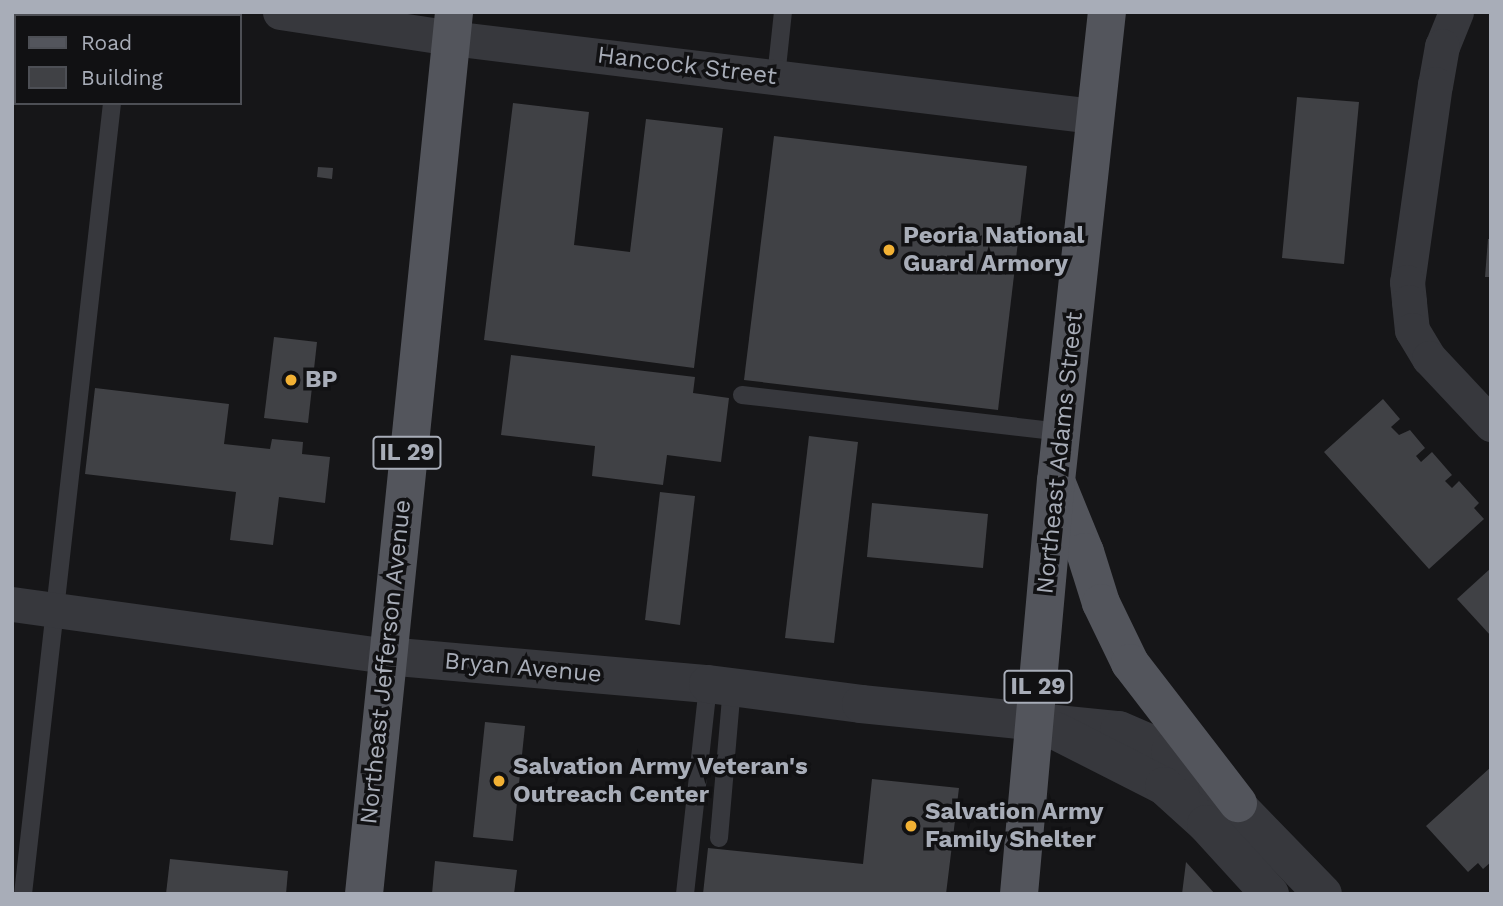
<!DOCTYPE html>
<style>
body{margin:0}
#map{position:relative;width:1503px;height:906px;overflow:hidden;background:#161618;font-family:"Work Sans",sans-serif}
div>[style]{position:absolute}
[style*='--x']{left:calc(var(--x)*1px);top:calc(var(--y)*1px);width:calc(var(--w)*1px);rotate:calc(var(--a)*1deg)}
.building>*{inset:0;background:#404145}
.service>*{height:18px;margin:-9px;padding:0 9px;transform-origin:9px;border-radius:9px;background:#37383d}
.minor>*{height:35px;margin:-17.5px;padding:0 17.5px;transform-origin:17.5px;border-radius:17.5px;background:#37383d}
.tertiary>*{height:38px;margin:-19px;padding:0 19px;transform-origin:19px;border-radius:19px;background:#37383d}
.primary>*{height:38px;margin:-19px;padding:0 19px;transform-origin:19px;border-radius:19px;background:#53555c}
.dots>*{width:19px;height:19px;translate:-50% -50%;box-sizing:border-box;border:4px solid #111113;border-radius:50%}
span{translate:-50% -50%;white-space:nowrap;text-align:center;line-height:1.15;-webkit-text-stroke:7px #111113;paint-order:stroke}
.shield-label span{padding:2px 5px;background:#111113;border:2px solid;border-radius:5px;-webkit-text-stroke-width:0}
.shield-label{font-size:23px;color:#a8adb8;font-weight:700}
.street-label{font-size:24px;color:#a8adb8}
.poi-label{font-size:24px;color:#a8adb8;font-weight:700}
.left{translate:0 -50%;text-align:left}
.frame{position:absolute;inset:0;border:14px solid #a8adb8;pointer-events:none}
.legend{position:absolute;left:14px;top:14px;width:228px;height:91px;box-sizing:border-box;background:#111113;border:2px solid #4d4f55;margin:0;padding:9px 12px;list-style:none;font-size:21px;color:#a8adb8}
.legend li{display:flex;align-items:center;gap:14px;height:35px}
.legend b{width:35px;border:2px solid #4d4f55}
</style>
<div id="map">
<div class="building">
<div style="clip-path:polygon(1297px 97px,1359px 102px,1344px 264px,1282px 258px)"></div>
<div style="clip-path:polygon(513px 103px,589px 112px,574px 245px,630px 252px,646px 119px,723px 128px,694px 368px,484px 340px)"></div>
<div style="clip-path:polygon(774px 136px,1027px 166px,998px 410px,744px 380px)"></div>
<div style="clip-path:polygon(318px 167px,333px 168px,332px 179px,317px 177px)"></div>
<div style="clip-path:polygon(1488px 239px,1491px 239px,1491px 277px,1485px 277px)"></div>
<div style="clip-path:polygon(274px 337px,317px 342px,308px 423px,264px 418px)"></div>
<div style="clip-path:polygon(511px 355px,695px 377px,693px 393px,729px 398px,721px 462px,667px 455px,663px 485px,592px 476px,595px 446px,501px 435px)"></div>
<div style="clip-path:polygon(95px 388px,229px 404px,224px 444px,270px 449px,272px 439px,303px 442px,302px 454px,330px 457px,325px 503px,279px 497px,273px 545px,230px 540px,236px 492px,85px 474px)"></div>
<div style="clip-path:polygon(1383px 399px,1400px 419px,1391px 427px,1399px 435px,1410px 430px,1425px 448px,1416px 456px,1421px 462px,1432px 452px,1452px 475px,1445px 481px,1452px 488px,1459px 481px,1479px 503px,1474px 508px,1484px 519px,1429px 569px,1324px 452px)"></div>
<div style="clip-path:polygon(809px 436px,858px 442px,834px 643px,785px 638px)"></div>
<div style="clip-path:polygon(660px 492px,695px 496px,680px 625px,645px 620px)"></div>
<div style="clip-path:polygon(872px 503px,988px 514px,983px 568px,867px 557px)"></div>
<div style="clip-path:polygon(1491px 568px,1491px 636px,1457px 599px)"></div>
<div style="clip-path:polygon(485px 722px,525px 726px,513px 841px,473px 837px)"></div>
<div style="clip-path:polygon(1491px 767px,1491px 862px,1483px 869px,1478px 863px,1468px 872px,1426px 826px)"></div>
<div style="clip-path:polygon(872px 779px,959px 788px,946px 894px,703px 894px,708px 848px,863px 864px)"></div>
<div style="clip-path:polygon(170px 859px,288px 871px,286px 894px,166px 894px)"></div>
<div style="clip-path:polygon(435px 861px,517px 870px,514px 894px,432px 894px)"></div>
<div style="clip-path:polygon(1186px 862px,1215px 894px,1182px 894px)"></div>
</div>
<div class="service">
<div style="--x:122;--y:16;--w:4;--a:-76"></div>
<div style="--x:776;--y:77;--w:65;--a:-83.9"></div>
<div style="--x:742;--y:395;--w:321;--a:6.6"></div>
<div style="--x:719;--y:838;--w:152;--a:-85.1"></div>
<div style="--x:23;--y:894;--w:796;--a:-83.58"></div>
<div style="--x:685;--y:894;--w:211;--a:-83.7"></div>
</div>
<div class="minor">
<div style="--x:280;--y:12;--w:173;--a:8.6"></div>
<div style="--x:451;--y:38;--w:648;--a:6.92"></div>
<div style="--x:1456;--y:12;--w:37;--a:112"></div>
<div style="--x:1442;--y:46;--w:39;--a:100"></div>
<div style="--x:1435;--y:84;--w:200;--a:98"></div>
<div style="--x:1407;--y:282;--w:20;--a:84"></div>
<div style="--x:1409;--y:302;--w:28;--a:84"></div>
<div style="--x:1412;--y:330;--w:33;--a:59"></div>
<div style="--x:1429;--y:358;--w:91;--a:46.8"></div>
<div style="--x:12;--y:604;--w:378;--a:7.9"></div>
</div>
<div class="tertiary">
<div style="--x:386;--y:656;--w:323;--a:5"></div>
<div style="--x:708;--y:684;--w:154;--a:7.4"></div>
<div style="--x:861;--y:704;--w:259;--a:5.8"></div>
<div style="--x:1119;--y:730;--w:56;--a:23.3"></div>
<div style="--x:1170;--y:752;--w:57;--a:35.1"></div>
<div style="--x:1217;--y:785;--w:152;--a:45.8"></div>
<div style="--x:1056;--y:731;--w:121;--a:27"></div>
<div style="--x:1164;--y:786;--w:57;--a:42.1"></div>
<div style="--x:1206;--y:824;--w:95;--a:47.6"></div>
</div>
<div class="primary">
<div style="--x:1058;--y:486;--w:71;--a:67.8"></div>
<div style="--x:1085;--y:552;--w:53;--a:72.6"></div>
<div style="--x:1101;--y:603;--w:67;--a:64.2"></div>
<div style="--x:1130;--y:663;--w:177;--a:52.4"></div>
<div style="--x:364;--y:894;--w:887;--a:-84.17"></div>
<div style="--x:1019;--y:894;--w:415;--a:-84.9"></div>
<div style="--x:1056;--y:481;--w:472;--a:-83.8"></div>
</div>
<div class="dots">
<div style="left:889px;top:250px;background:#f2b134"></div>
<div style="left:291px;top:380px;background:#f2b134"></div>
<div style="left:499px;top:781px;background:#f2b134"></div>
<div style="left:911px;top:826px;background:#f2b134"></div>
</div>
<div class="shield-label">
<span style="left:407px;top:453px">IL 29</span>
<span style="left:1038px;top:687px">IL 29</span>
</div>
<div class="street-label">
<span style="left:687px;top:66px;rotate:7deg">Hancock Street</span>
<span style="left:1060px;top:453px;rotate:-84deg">Northeast Adams Street</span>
<span style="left:386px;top:662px;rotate:-84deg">Northeast Jefferson Avenue</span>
<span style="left:523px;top:668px;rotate:5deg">Bryan Avenue</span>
</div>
<div class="poi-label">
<span class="left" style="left:903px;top:250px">Peoria National<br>Guard Armory</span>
<span class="left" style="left:305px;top:380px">BP</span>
<span class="left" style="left:513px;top:781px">Salvation Army Veteran's<br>Outreach Center</span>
<span class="left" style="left:925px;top:826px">Salvation Army<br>Family Shelter</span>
</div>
<div class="frame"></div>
<ul class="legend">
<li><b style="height:9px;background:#53555c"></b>Road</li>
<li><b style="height:19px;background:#404145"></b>Building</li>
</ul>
</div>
